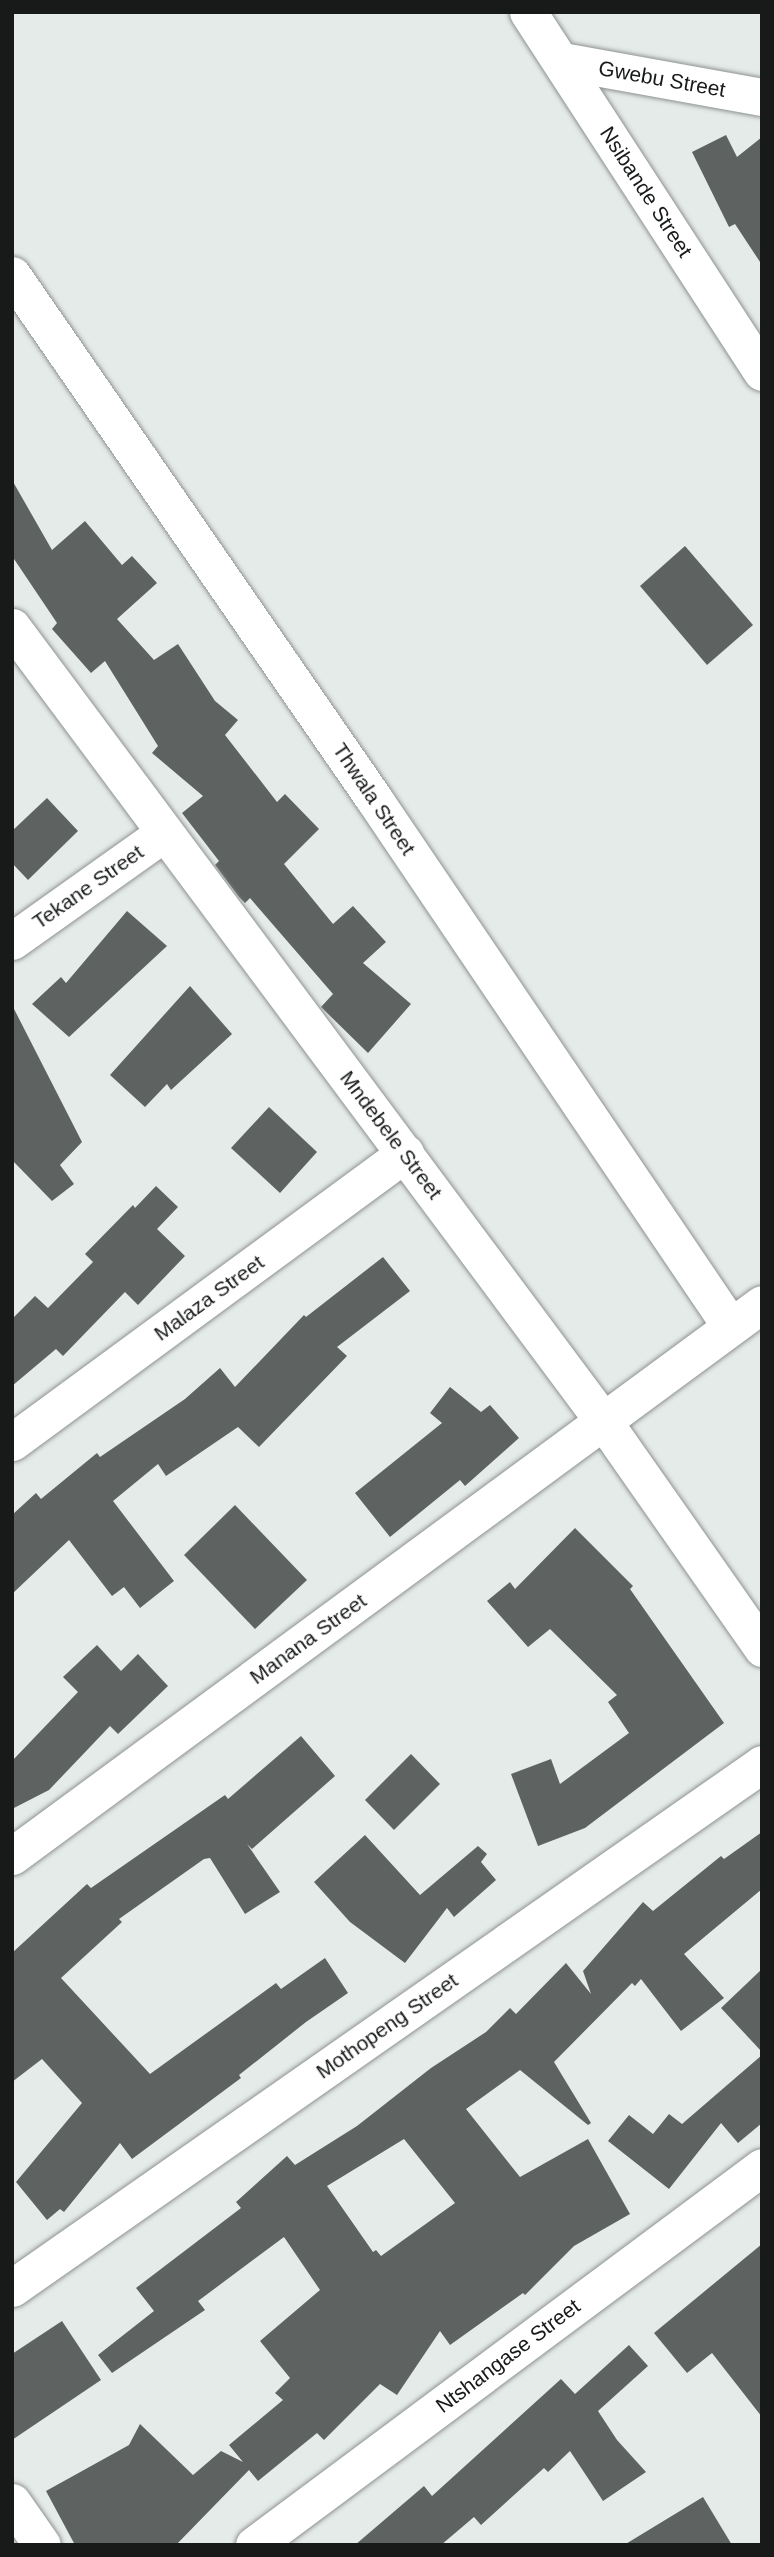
<!DOCTYPE html>
<style>
body{margin:0}
#map{position:relative;width:774px;height:2557px;overflow:hidden;background:#e5ebe9;font-family:Arial,sans-serif}
div>[style]{position:absolute}
[style*='--x']{left:calc(var(--x)*1px);top:calc(var(--y)*1px);width:calc(var(--w)*1px);rotate:calc(var(--a)*1deg)}
.building>*{inset:0;background:#5e6361}
.roads{filter:drop-shadow(0 0 2px #8e9391) drop-shadow(0 0 2px #8e9391)}
.street>*{height:37px;margin:-18.5px;padding:0 18.5px;transform-origin:18.5px;border-radius:18.5px;background:#fff}
span{translate:-50% -50%;white-space:nowrap;text-align:center;line-height:1.15;-webkit-text-stroke:7px #fff;paint-order:stroke}
.street-label{font-size:21px;color:#171a19}
.frame{position:absolute;inset:0;border:14px solid #171a19;pointer-events:none}
</style>
<div id="map">
<div class="building">
<div style="clip-path:polygon(726px 135px,737px 157px,762px 137px,762px 265px,735px 224px,729px 227px,692px 152px)"></div>
<div style="clip-path:polygon(12px 480px,52px 550px,85px 521px,122px 565px,132px 556px,157px 583px,117px 619px,154px 660px,178px 644px,215px 701px,238px 720px,225px 735px,277px 802px,285px 794px,319px 829px,284px 864px,333px 924px,353px 906px,386px 942px,363px 963px,411px 1004px,368px 1053px,321px 1007px,333px 994px,250px 898px,245px 903px,239px 897px,215px 865px,219px 861px,182px 813px,203px 796px,152px 753px,158px 746px,105px 661px,91px 673px,52px 629px,57px 623px,12px 556px)"></div>
<div style="clip-path:polygon(685px 546px,753px 625px,707px 665px,640px 586px)"></div>
<div style="clip-path:polygon(47px 798px,78px 831px,28px 880px,12px 863px,12px 831px)"></div>
<div style="clip-path:polygon(127px 911px,167px 946px,69px 1037px,32px 1004px,61px 977px,66px 983px)"></div>
<div style="clip-path:polygon(190px 986px,232px 1034px,171px 1090px,167px 1084px,145px 1107px,110px 1075px)"></div>
<div style="clip-path:polygon(12px 1005px,82px 1142px,60px 1165px,74px 1184px,52px 1201px,12px 1160px)"></div>
<div style="clip-path:polygon(269px 1107px,317px 1152px,280px 1193px,231px 1148px)"></div>
<div style="clip-path:polygon(156px 1186px,178px 1207px,157px 1229px,185px 1256px,138px 1305px,125px 1292px,63px 1356px,56px 1349px,12px 1386px,12px 1319px,35px 1296px,48px 1308px,93px 1262px,85px 1254px,133px 1205px,135px 1208px)"></div>
<div style="clip-path:polygon(383px 1257px,410px 1291px,337px 1347px,347px 1356px,259px 1447px,238px 1427px,166px 1476px,158px 1464px,113px 1501px,174px 1581px,140px 1608px,124px 1587px,112px 1596px,69px 1540px,12px 1594px,12px 1515px,36px 1493px,41px 1499px,97px 1453px,100px 1457px,185px 1399px,220px 1368px,235px 1387px,304px 1315px,306px 1317px)"></div>
<div style="clip-path:polygon(450px 1387px,481px 1412px,490px 1405px,519px 1438px,465px 1486px,460px 1480px,390px 1537px,355px 1493px,442px 1423px,430px 1413px)"></div>
<div style="clip-path:polygon(235px 1505px,307px 1580px,255px 1629px,184px 1555px)"></div>
<div style="clip-path:polygon(575px 1528px,633px 1586px,630px 1589px,724px 1723px,585px 1828px,538px 1846px,511px 1774px,551px 1759px,560px 1784px,629px 1733px,608px 1702px,617px 1695px,550px 1629px,528px 1647px,487px 1601px,510px 1582px,515px 1589px)"></div>
<div style="clip-path:polygon(97px 1645px,121px 1671px,138px 1654px,168px 1686px,118px 1734px,110px 1726px,49px 1790px,12px 1809px,12px 1761px,78px 1692px,63px 1677px)"></div>
<div style="clip-path:polygon(301px 1736px,335px 1776px,252px 1849px,247px 1844px,280px 1892px,245px 1914px,210px 1858px,204px 1859px,119px 1919px,122px 1922px,61px 1978px,150px 2074px,276px 1983px,281px 1989px,325px 1958px,348px 1993px,306px 2022px,239px 2075px,241px 2078px,132px 2159px,120px 2143px,64px 2212px,60px 2209px,47px 2220px,16px 2182px,82px 2103px,42px 2059px,12px 2082px,12px 1953px,87px 1884px,91px 1888px,225px 1795px,228px 1799px)"></div>
<div style="clip-path:polygon(411px 1754px,440px 1784px,394px 1830px,365px 1800px)"></div>
<div style="clip-path:polygon(evenodd,762px 1832px,762px 1889px,684px 1954px,724px 1998px,681px 2031px,641px 1979px,635px 1986px,632px 1983px,554px 2062px,591px 2123px,588px 2125px,520px 2070px,466px 2109px,520px 2177px,588px 2139px,630px 2214px,574px 2246px,525px 2295px,523px 2293px,450px 2345px,440px 2331px,397px 2395px,380px 2384px,324px 2440px,317px 2433px,258px 2481px,249px 2470px,176px 2545px,75px 2545px,46px 2491px,129px 2445px,140px 2424px,193px 2475px,221px 2451px,243px 2462px,229px 2445px,283px 2400px,275px 2393px,290px 2378px,260px 2341px,320px 2290px,284px 2237px,198px 2301px,205px 2310px,112px 2373px,98px 2355px,154px 2311px,136px 2288px,241px 2208px,236px 2202px,287px 2156px,295px 2165px,357px 2126px,431px 2068px,486px 2032px,510px 2008px,516px 2014px,566px 1963px,591px 1994px,583px 1971px,643px 1902px,653px 1911px,721px 1856px,724px 1859px,762px 1832px,404px 2139px,455px 2203px,381px 2256px,376px 2250px,373px 2252px,327px 2186px,404px 2139px)"></div>
<div style="clip-path:polygon(365px 1835px,420px 1895px,478px 1846px,487px 1854px,481px 1862px,496px 1880px,454px 1917px,447px 1908px,405px 1963px,350px 1922px,314px 1882px)"></div>
<div style="clip-path:polygon(762px 1969px,762px 2052px,721px 2008px)"></div>
<div style="clip-path:polygon(762px 2055px,762px 2123px,738px 2143px,721px 2123px,669px 2189px,608px 2141px,629px 2115px,653px 2134px,669px 2114px,682px 2124px)"></div>
<div style="clip-path:polygon(762px 2244px,762px 2417px,712px 2353px,687px 2373px,654px 2333px)"></div>
<div style="clip-path:polygon(62px 2321px,101px 2380px,12px 2440px,12px 2354px)"></div>
<div style="clip-path:polygon(629px 2345px,648px 2366px,598px 2411px,617px 2440px,646px 2472px,603px 2501px,570px 2451px,548px 2472px,544px 2468px,481px 2525px,474px 2517px,441px 2545px,355px 2545px,424px 2486px,432px 2496px,561px 2379px,575px 2394px)"></div>
<div style="clip-path:polygon(703px 2497px,732px 2545px,624px 2545px)"></div>
</div>
<div class="roads">
<div class="street">
<div style="--x:528;--y:12;--w:429;--a:57"></div>
<div style="--x:562;--y:61;--w:203;--a:10.2"></div>
<div style="--x:12;--y:275;--w:637;--a:55.36"></div>
<div style="--x:374;--y:799;--w:637;--a:55.94"></div>
<div style="--x:12;--y:627;--w:991;--a:53.33"></div>
<div style="--x:604;--y:1422;--w:276;--a:55"></div>
<div style="--x:12;--y:941;--w:186;--a:-35.4"></div>
<div style="--x:12;--y:1442;--w:488;--a:-36.3"></div>
<div style="--x:12;--y:1856;--w:931;--a:-36.35"></div>
<div style="--x:12;--y:2288;--w:915;--a:-34.94"></div>
<div style="--x:12;--y:2502;--w:52;--a:55.1"></div>
<div style="--x:254;--y:2545;--w:633;--a:-36.65"></div>
</div>
</div>
<div class="street-label">
<span style="left:662px;top:79px;rotate:10deg">Gwebu Street</span>
<span style="left:646px;top:192px;rotate:57deg">Nsibande Street</span>
<span style="left:374px;top:799px;rotate:56deg">Thwala Street</span>
<span style="left:88px;top:887px;rotate:-35deg">Tekane Street</span>
<span style="left:391px;top:1135px;rotate:53deg">Mndebele Street</span>
<span style="left:209px;top:1298px;rotate:-36deg">Malaza Street</span>
<span style="left:308px;top:1639px;rotate:-36deg">Manana Street</span>
<span style="left:387px;top:2026px;rotate:-35deg">Mothopeng Street</span>
<span style="left:508px;top:2356px;rotate:-37deg">Ntshangase Street</span>
</div>
<div class="frame"></div>
</div>
